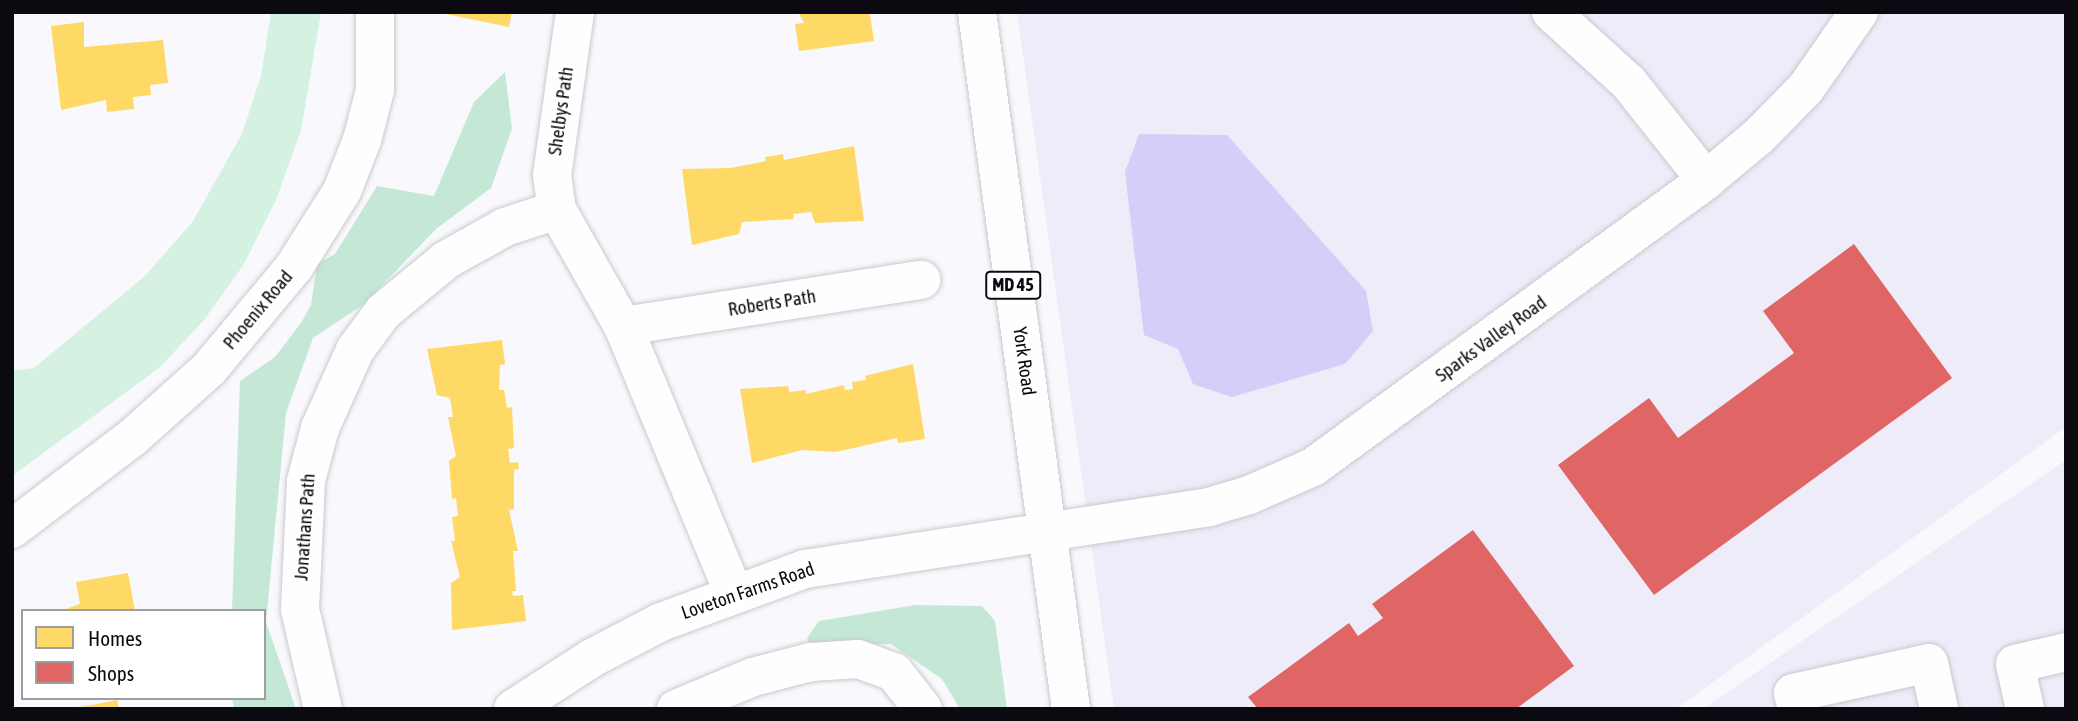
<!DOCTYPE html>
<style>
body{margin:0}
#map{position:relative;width:2078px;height:721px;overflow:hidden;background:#f8f8fd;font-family:"Asap Condensed",sans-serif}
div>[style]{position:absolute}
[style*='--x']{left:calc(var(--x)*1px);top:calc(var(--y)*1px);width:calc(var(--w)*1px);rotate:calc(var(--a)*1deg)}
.built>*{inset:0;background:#eeecf9}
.green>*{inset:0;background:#d4f1e2}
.forest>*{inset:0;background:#c4e8d5}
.water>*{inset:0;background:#d6cdf8}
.homes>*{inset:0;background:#ffd966}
.shops>*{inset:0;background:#e06666}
.roads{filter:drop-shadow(0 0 2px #c9c9cf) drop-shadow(0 0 2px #c9c9cf)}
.minor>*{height:38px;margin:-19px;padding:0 19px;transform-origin:19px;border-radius:19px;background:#fefeff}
.major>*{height:38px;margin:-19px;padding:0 19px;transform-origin:19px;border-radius:19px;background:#fefeff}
span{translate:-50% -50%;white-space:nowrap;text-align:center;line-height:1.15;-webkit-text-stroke:7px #fff;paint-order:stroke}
.shield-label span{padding:2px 5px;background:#fff;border:2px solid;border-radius:5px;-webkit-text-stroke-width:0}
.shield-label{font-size:18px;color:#0c0a11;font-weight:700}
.street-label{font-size:19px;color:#0c0a11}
.frame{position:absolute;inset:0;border:14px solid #0c0a11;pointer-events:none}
.legend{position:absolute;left:21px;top:609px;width:245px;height:91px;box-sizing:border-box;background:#fff;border:2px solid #9e9da0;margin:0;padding:9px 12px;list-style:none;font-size:21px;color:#0c0a11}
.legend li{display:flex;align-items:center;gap:14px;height:35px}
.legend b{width:35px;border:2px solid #9e9da0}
</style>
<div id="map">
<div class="built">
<div style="clip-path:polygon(1017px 12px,2066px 12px,2066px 427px,1676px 709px,1114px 709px)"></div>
<div style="clip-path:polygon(2066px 460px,2066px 709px,1703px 709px)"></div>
</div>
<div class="green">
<div style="clip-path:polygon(271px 12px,321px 12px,301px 130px,276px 200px,244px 264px,204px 320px,159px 368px,12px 476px,12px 371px,34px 368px,145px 276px,193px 221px,242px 134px,261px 76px)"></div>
</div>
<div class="forest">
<div style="clip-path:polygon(505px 72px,512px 129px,491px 188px,436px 229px,364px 304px,313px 338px,286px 413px,266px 622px,296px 709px,234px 709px,232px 698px,264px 698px,264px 611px,232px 611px,240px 381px,275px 357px,301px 323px,311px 305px,317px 264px,335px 254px,377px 186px,434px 196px,474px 102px)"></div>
<div style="clip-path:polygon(915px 605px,982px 606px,995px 621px,1007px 709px,960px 709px,942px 679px,891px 644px,810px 645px,807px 638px,819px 621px)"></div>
</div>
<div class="water">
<div style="clip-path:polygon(1139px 134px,1227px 135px,1366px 291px,1373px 331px,1345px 364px,1232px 397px,1193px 384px,1178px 349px,1144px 335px,1125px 172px)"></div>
</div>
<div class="homes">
<div style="clip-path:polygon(436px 12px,512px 12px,509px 27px)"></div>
<div style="clip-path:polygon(798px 12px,865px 12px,870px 15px,874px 41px,799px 51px,795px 24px,804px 23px)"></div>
<div style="clip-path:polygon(84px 22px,84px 47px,163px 40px,168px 83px,150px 85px,151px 95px,133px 97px,134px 109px,107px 112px,106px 100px,61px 110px,51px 26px)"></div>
<div style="clip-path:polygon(854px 146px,864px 221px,815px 223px,811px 212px,793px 214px,794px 219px,742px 222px,739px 234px,692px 245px,682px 169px,731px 168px,766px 161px,765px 157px,783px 154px,784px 160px)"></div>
<div style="clip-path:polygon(502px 340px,505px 364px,500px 365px,499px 390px,504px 390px,507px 408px,512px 407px,514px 448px,508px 449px,510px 463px,518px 462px,519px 469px,514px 470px,514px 509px,509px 510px,518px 551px,513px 551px,516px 591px,512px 591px,513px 596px,523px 595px,526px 621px,452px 630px,451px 583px,460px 577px,451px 541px,455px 541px,452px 517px,458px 516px,456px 498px,452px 499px,449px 461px,456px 456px,448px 417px,453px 417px,450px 398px,437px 395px,427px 349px)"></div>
<div style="clip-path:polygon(913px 364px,925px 439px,898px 443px,897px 438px,836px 452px,802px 450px,752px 463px,740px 389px,788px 386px,789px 392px,806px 390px,806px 394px,844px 385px,845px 390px,853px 389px,852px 382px,866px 380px,865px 376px)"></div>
<div style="clip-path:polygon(128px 573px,135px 611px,60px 611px,80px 604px,76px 582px)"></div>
<div style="clip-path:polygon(117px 700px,119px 709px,78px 706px,92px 705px)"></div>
</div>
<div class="shops">
<div style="clip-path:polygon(1854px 244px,1952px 378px,1654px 595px,1558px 465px,1649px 398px,1678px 438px,1794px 353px,1763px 311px)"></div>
<div style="clip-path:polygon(1473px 530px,1574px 666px,1516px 709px,1258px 709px,1248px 697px,1349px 623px,1358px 636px,1383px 618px,1372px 604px)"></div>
</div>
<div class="roads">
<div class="minor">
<div style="--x:575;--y:12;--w:165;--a:98"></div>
<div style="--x:552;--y:175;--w:35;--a:82"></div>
<div style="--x:557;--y:210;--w:133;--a:60.4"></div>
<div style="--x:623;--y:326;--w:288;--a:67.5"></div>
<div style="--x:1551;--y:12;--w:105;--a:42.3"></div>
<div style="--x:1629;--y:83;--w:124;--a:51.6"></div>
<div style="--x:623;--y:326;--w:302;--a:-8.8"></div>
<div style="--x:12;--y:529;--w:151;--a:-37.2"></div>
<div style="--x:132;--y:438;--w:103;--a:-41.9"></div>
<div style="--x:209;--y:369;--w:133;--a:-50.2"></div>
<div style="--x:294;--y:267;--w:90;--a:-57.7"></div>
<div style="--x:342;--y:191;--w:55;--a:-68.6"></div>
<div style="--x:362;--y:140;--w:52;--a:-75.4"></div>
<div style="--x:375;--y:90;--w:78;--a:-90"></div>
<div style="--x:323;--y:709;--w:103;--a:-103"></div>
<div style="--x:300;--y:609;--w:128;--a:-87.3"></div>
<div style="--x:306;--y:481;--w:55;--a:-75.2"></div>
<div style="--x:320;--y:428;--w:85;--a:-65.8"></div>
<div style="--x:355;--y:350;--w:47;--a:-53.6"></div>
<div style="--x:383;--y:312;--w:82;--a:-39.5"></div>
<div style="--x:446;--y:260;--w:68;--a:-29.2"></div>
<div style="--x:505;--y:227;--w:55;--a:-18.1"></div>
<div style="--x:513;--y:709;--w:94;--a:-32.8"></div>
<div style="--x:592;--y:658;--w:78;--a:-27.6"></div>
<div style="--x:661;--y:622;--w:153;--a:-20.2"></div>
<div style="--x:805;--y:569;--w:409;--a:-8.7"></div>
<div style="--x:1209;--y:507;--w:42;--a:-16.7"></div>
<div style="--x:1249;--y:495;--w:70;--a:-23.6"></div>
<div style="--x:1313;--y:467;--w:487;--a:-36.1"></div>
<div style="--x:1706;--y:180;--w:69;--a:-39.7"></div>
<div style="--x:1759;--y:136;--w:67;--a:-45.6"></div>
<div style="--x:1806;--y:88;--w:93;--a:-55.1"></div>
<div style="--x:676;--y:709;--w:83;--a:-22.6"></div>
<div style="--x:753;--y:677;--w:60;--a:-14.5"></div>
<div style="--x:811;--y:662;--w:47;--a:-3.7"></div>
<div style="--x:858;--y:659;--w:38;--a:20"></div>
<div style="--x:894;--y:672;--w:47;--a:51.9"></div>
<div style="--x:1797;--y:709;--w:16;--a:-104"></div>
<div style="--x:1793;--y:693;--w:139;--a:-12.4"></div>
<div style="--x:1929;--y:663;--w:47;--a:77.7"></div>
<div style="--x:2025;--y:709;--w:46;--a:-102.5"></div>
<div style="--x:2015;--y:664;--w:52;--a:-13.2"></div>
</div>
<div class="major">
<div style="--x:977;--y:12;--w:703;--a:82.32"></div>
</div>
</div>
<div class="shield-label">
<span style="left:1013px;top:285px">MD 45</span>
</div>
<div class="street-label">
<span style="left:561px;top:111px;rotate:-82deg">Shelbys Path</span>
<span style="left:772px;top:303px;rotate:-9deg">Roberts Path</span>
<span style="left:258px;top:310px;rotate:-50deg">Phoenix Road</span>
<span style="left:1491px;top:339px;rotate:-36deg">Sparks Valley Road</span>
<span style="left:1024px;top:361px;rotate:82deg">York Road</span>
<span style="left:305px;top:527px;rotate:-86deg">Jonathans Path</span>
<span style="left:748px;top:591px;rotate:-19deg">Loveton Farms Road</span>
</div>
<div class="frame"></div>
<ul class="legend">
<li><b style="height:19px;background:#ffd966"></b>Homes</li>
<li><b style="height:19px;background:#e06666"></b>Shops</li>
</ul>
</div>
